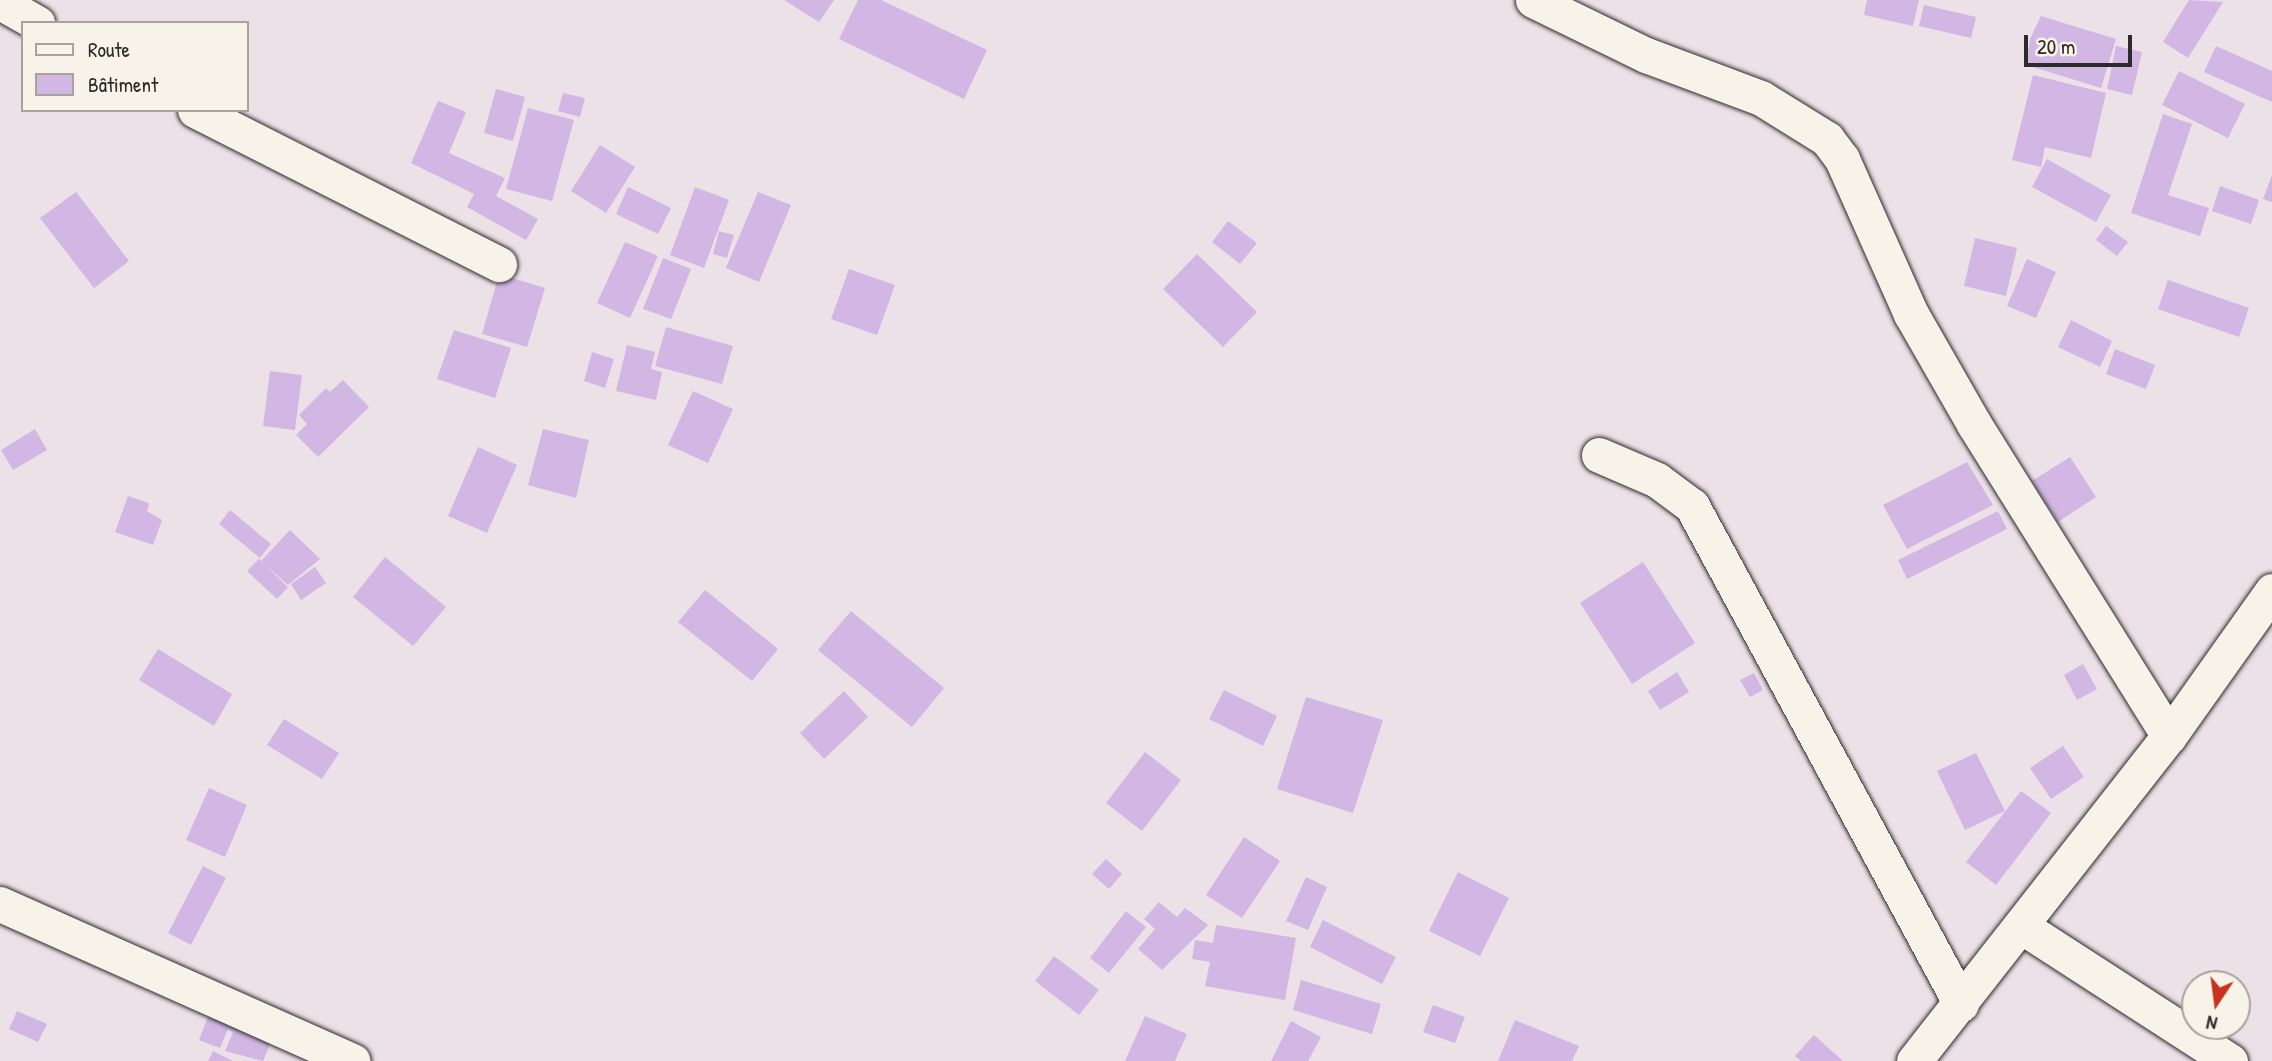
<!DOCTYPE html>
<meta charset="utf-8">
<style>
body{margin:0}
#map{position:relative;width:2272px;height:1061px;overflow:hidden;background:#ece1e7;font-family:"Patrick Hand",sans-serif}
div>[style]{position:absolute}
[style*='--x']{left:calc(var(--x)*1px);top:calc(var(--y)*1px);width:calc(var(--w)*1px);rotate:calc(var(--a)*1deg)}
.building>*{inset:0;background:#d2b6e4}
.roads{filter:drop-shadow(0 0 2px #2b2b2b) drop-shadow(0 0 2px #2b2b2b)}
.minor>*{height:35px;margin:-17.5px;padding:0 17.5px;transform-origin:17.5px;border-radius:17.5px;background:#f7f3e8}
span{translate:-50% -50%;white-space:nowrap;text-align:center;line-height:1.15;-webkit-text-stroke:6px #f7f3e8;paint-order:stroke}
.legend{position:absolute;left:21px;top:21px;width:228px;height:91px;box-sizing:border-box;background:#f7f3e8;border:2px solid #a5a39c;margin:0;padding:9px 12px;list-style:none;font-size:21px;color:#2b2b2b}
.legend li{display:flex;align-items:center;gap:14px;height:35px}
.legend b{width:35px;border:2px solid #a5a39c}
.north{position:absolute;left:2181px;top:970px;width:70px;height:70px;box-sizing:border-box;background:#f7f3e8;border:2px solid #a5a39c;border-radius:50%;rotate:193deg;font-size:19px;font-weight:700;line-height:28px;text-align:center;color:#2b2b2b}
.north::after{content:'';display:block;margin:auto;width:24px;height:32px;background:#c8321e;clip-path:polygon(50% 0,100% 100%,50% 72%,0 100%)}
.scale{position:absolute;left:2024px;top:35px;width:108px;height:32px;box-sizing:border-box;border:4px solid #2b2b2b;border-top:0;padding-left:9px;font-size:21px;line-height:24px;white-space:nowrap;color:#2b2b2b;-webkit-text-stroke:5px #f7f3e8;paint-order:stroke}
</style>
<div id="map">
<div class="building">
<div style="clip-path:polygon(784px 0,834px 0,819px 22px)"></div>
<div style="clip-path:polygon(858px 0,881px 0,987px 50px,964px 99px,839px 39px)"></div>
<div style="clip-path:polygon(1867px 0,1919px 0,1913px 26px,1864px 15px)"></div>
<div style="clip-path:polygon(2189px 0,2223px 2px,2188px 58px,2163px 42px)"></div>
<div style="clip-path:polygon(1924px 5px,1976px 17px,1971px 38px,1919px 26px)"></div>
<div style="clip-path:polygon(2041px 16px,2116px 39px,2101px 88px,2026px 65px,2030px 39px)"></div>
<div style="clip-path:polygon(2116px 46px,2142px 52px,2132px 95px,2107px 89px)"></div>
<div style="clip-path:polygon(2216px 46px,2272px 71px,2272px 102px,2204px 72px)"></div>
<div style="clip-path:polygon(2179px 71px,2245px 104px,2228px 138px,2162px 105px)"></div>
<div style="clip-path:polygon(2033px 75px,2106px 93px,2091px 158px,2045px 147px,2041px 167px,2012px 160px)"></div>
<div style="clip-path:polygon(496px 89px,525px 97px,513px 141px,484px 133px)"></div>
<div style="clip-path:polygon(563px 93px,585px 98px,580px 117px,558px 111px)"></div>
<div style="clip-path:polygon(438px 101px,466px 112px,449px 153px,505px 178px,496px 196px,538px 219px,526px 240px,467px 207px,474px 194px,411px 163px)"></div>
<div style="clip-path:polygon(528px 108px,574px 120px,552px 201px,506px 189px)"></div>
<div style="clip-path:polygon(2163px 114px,2192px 124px,2168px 195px,2209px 208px,2200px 236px,2131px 213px)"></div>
<div style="clip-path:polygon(600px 145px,635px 167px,606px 213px,571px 191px)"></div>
<div style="clip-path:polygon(2047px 159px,2111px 195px,2096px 222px,2032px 187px)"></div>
<div style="clip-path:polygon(2272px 175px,2272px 202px,2263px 199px)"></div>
<div style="clip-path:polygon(2220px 186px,2259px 200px,2251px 224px,2212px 211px)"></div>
<div style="clip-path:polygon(628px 187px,671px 208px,658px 234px,616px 214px)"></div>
<div style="clip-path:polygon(695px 187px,729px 200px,704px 268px,670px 255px)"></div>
<div style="clip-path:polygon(76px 192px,129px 261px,94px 288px,40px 218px)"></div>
<div style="clip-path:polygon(758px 192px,791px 205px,759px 282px,726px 268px)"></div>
<div style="clip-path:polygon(1228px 221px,1257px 243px,1240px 264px,1212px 242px)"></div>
<div style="clip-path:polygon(2106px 226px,2128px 242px,2117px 256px,2096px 240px)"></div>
<div style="clip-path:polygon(719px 231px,734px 235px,727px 258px,713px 254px)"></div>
<div style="clip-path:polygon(1975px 238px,2017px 248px,2006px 296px,1964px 286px)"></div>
<div style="clip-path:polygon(625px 242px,658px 256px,630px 318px,597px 303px)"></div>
<div style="clip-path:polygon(1197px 254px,1257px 312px,1223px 347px,1163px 289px)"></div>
<div style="clip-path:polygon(663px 258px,691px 269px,671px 319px,643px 309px)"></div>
<div style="clip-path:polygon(2027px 259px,2056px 272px,2036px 318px,2007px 306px)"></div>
<div style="clip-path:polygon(849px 269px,895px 285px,877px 335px,831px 319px)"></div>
<div style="clip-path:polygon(499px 274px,545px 288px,527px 347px,482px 334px)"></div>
<div style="clip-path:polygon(2168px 280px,2249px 308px,2239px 337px,2158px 309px)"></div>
<div style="clip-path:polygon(2071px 320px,2112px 341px,2100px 367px,2058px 347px)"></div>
<div style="clip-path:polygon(666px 327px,733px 346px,722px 384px,655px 366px)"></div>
<div style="clip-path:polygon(454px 330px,511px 348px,495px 398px,437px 379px)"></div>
<div style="clip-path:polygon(627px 345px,655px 352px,651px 369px,662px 372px,656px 400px,616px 391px)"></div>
<div style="clip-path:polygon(2115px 349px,2155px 365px,2146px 389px,2106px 374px)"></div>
<div style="clip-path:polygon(592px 352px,614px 359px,605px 388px,584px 381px)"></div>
<div style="clip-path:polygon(270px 371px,302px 375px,295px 430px,263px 426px)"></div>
<div style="clip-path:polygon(343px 380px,369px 407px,318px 457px,296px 435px,307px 424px,299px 415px,326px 388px,330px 392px)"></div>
<div style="clip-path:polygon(693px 391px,733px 409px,708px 463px,668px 445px)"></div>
<div style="clip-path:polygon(35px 429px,47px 450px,13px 470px,1px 450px)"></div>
<div style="clip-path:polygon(543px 429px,589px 440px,576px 498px,528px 485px)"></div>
<div style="clip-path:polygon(478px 447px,517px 465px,487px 533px,448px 516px)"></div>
<div style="clip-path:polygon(2070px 457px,2096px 497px,2058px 522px,2032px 481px)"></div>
<div style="clip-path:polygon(1967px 462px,1993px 505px,1907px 549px,1883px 505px)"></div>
<div style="clip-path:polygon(128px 496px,149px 503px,147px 511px,162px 520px,153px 545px,115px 532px)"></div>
<div style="clip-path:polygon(230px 510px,271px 544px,260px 558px,219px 524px)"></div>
<div style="clip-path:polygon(1998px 511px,2007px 529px,1907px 579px,1898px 560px)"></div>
<div style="clip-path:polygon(290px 530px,320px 559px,288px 585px,261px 561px)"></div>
<div style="clip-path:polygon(385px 557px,446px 607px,413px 646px,353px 597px)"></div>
<div style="clip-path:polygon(259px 559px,288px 587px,277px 599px,247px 571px)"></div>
<div style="clip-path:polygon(1643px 562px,1695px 643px,1632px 684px,1580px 603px)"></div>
<div style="clip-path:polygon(315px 567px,326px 583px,301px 600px,291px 584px)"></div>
<div style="clip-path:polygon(705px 590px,778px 649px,752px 681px,678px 622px)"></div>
<div style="clip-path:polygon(851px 611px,944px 688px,912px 727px,818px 650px)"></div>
<div style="clip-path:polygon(158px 649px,232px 694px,214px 726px,139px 680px)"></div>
<div style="clip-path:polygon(2083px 664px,2097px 689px,2077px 700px,2064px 675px)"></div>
<div style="clip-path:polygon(1677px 672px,1689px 692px,1660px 710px,1648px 691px)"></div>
<div style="clip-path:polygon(1754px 673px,1763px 690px,1750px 697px,1740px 680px)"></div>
<div style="clip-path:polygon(1224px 690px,1277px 716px,1263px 746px,1209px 719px)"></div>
<div style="clip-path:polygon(844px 691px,868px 717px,824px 759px,800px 733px)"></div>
<div style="clip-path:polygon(1306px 697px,1383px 720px,1353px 813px,1277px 789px)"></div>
<div style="clip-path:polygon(284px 719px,339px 753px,322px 779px,267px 745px)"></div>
<div style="clip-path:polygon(2063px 746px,2084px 777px,2051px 799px,2030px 768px)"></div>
<div style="clip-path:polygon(1145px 752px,1181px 780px,1142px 831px,1106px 803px)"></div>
<div style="clip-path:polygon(1976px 753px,2005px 811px,1965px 830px,1937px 771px)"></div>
<div style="clip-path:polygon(209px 788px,247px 805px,225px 857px,186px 840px)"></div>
<div style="clip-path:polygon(2021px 791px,2051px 813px,1996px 885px,1966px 862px)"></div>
<div style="clip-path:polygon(1244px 837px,1280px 861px,1242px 918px,1206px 895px)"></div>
<div style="clip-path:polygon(1106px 859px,1122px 874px,1109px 889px,1092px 874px)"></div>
<div style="clip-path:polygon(203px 866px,226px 878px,191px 945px,168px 933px)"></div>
<div style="clip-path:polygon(1458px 872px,1509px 898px,1480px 956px,1429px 931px)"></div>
<div style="clip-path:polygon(1306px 877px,1327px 887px,1308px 930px,1286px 921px)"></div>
<div style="clip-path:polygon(1159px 902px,1177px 917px,1185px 908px,1208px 925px,1162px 970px,1138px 949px,1155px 929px,1144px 919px)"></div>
<div style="clip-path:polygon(1126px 911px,1146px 927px,1109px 973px,1090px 958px)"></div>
<div style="clip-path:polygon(1323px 920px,1396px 957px,1382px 984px,1310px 947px)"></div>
<div style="clip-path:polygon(1216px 925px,1296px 938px,1285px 1000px,1205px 986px,1210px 962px,1192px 959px,1195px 940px,1213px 943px)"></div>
<div style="clip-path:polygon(1054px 956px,1099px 990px,1079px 1015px,1035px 981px)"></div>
<div style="clip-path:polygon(1301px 980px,1381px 1004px,1372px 1034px,1293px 1010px)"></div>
<div style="clip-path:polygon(1433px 1005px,1465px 1017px,1455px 1043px,1423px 1032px)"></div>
<div style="clip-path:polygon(17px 1011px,47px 1024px,38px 1042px,9px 1029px)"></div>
<div style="clip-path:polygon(210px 1011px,272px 1039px,263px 1061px,225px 1051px,233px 1032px,228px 1029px,220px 1048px,199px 1040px)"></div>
<div style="clip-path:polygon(1145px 1016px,1187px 1034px,1175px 1061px,1125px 1061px)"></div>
<div style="clip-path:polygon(1515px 1020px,1579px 1046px,1572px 1061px,1498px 1061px)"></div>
<div style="clip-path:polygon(1291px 1021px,1321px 1037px,1308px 1061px,1271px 1061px)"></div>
<div style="clip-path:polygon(1814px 1035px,1843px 1061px,1801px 1061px,1795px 1056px)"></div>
<div style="clip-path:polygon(213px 1051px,233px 1061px,208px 1061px)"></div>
</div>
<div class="roads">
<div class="minor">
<div style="--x:1533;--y:0;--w:126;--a:26"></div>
<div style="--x:1646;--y:55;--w:123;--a:20.5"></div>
<div style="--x:1761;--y:98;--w:78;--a:31.8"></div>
<div style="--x:1827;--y:139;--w:25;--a:53"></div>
<div style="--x:1842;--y:159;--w:170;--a:66"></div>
<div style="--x:1911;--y:314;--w:127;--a:60.2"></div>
<div style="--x:1974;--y:424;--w:368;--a:58"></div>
<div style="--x:0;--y:2;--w:43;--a:29.6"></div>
<div style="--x:195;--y:110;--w:341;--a:26.9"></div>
<div style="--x:1599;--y:455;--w:63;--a:23.3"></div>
<div style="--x:1657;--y:480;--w:44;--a:36.6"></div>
<div style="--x:1692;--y:506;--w:566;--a:61.62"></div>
<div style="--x:0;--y:904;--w:386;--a:24"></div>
<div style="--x:2021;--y:926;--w:249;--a:32.9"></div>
<div style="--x:1914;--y:1061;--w:413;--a:-51.9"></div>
<div style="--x:2169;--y:736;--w:178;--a:-54.6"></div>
</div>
</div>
<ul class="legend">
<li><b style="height:9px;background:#f7f3e8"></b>Route</li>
<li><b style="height:19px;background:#d2b6e4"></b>Bâtiment</li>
</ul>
<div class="north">N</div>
<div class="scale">20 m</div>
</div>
